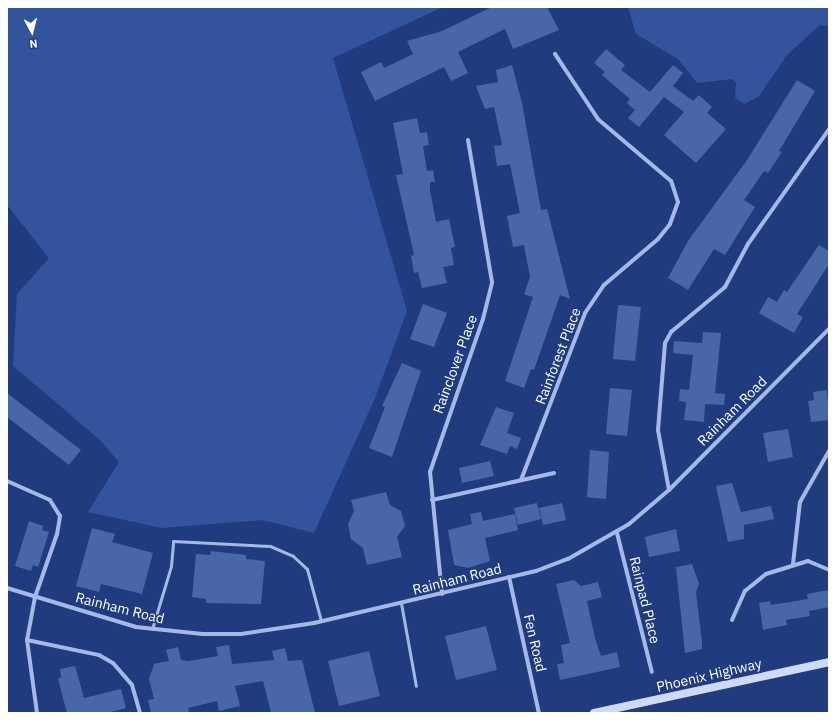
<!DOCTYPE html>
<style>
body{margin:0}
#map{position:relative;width:836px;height:720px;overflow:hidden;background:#203c7f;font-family:"IBM Plex Sans",sans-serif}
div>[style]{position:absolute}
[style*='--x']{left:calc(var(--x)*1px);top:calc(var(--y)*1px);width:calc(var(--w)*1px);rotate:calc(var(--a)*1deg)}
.green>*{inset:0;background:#33549d}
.building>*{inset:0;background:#4966a8}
.service>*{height:3px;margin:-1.5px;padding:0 1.5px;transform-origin:1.5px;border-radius:1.5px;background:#a4b9e7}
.minor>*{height:4px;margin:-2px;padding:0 2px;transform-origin:2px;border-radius:2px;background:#a4b9e7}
.secondary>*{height:8px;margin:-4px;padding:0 4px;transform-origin:4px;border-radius:4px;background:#cfdaf6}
span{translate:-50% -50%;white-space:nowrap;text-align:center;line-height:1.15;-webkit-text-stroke:3px #203c7f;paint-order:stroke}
.street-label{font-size:14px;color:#fff}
.frame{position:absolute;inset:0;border:8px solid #fff;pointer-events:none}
.north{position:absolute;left:12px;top:12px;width:40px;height:40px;-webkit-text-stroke:3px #203c7f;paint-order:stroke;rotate:173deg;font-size:11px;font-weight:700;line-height:16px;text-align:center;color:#fff}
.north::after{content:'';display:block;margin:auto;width:14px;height:18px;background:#fff;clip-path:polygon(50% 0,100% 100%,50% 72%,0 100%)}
</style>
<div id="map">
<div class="green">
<div style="clip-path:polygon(7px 7px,443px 7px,333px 58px,407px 311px,375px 398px,314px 533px,262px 520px,162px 528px,88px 512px,119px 462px,100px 440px,13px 366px,17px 294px,49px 258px,7px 205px)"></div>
<div style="clip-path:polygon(628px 7px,829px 7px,829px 26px,820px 25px,787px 55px,759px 96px,745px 104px,735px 98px,736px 83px,732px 79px,697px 83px,678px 59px,636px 34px)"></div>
</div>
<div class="building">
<div style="clip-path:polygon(492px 7px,547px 7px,559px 30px,513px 49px,505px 29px,458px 52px,468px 73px,451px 81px,444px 67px,375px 101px,361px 72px,381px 62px,384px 68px,413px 54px,407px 41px,442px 31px)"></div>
<div style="clip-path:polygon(606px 49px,625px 65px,621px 70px,650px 92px,673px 65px,683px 73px,673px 86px,693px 101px,699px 95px,712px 107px,707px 113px,726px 129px,696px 163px,664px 135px,684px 112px,664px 97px,639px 127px,628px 118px,635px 110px,627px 103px,630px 99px,602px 75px,605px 72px,594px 63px)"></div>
<div style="clip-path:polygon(512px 65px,522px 103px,541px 210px,547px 209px,570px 299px,560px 295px,534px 370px,531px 369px,524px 388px,505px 381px,533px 297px,524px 294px,530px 277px,524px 245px,513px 247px,507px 216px,520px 213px,510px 164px,497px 166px,494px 146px,502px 145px,494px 107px,485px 109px,476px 86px,498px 82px,496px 70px)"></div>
<div style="clip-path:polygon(797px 80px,815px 91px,779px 151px,782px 152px,768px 173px,764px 171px,744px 200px,755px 207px,725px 255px,714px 249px,688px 290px,668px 278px,688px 241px,747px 160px)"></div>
<div style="clip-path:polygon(417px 118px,420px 133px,427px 132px,429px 145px,423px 146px,427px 171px,433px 170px,435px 182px,430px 182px,430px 190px,436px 222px,449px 219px,455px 247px,451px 248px,454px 265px,443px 267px,447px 283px,422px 288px,418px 272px,414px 273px,411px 256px,414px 255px,396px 175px,403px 174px,393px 123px)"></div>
<div style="clip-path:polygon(819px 245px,829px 251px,829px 264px,797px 314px,803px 317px,794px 333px,759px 313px,768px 297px,777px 302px,784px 290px,787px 292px)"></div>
<div style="clip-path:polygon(423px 304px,447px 313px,434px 347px,410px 339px)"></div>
<div style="clip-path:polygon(618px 305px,641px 307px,635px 361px,613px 359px)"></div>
<div style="clip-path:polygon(703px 332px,721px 333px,715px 393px,725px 394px,724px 405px,705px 404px,704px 422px,684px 420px,686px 402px,679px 401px,680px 389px,689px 390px,693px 355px,673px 353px,674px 341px,702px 343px)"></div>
<div style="clip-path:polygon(402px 363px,421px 371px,392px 457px,369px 448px,385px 407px,382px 406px)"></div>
<div style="clip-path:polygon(610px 388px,632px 390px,627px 436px,606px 434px)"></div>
<div style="clip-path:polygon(827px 390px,829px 420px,811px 422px,808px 401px,814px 400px,813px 392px)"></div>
<div style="clip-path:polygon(7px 393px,81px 450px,69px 465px,7px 417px)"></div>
<div style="clip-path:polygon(496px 407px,514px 413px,507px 433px,521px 438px,517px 449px,510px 446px,507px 454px,480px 445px)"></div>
<div style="clip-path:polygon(788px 429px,793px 457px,768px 462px,763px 433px)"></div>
<div style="clip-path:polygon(590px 450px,609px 452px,606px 499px,587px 497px)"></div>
<div style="clip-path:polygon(490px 461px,494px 476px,462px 483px,459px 468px)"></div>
<div style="clip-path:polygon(732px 483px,741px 512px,771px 506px,774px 519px,744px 525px,744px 539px,728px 542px,716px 486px)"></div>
<div style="clip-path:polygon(386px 492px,390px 505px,401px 511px,405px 526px,397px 537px,402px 557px,367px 565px,363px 548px,351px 539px,348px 524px,354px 511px,351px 500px)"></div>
<div style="clip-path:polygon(537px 503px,541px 519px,518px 525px,514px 508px)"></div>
<div style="clip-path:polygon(562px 503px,566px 520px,543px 525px,539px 508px)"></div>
<div style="clip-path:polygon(481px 512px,483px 521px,515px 514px,518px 530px,485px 538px,490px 561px,468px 568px,454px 565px,448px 530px,472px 524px,470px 514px)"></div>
<div style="clip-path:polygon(29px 521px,43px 526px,42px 530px,49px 532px,38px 567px,33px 565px,31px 571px,15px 566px)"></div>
<div style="clip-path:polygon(92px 528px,115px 534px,112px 542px,153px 553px,142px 594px,101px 584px,99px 592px,76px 586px)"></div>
<div style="clip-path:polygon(676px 529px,680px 551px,649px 557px,645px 537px)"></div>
<div style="clip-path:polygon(211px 551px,246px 555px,246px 559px,265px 561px,261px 604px,206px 603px,206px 599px,192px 597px,196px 554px,210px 555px)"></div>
<div style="clip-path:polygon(692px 564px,699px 584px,696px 592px,702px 642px,702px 649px,685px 653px,676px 567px)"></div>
<div style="clip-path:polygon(574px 580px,581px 586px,598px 582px,602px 597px,587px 601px,595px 638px,601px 656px,617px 652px,620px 667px,560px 680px,557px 664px,564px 663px,561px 645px,570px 643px,556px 584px)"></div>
<div style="clip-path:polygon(829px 590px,829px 607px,809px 611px,810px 616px,786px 620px,787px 625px,763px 630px,759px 603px,770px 601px,771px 605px,796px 601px,808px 599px,807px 594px)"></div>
<div style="clip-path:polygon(486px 626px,497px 670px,456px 680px,445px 636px)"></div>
<div style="clip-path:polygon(229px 645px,232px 664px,274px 660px,272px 651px,285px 648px,288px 661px,302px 660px,315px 713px,271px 713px,263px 681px,235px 686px,240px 706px,219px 711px,217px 701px,188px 708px,189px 713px,151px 713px,148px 700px,154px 699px,149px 679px,154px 664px,169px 661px,166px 650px,178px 647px,181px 660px,189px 661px,218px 656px,216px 647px)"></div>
<div style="clip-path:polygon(369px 651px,380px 696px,339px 706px,328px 661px)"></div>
<div style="clip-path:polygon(75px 666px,84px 698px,121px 689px,126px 708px,107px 713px,67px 713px,58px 679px,61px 677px,60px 669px)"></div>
</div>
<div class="service">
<div style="--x:401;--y:603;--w:84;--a:79.8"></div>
<div style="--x:152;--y:629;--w:66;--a:-73.2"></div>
<div style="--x:171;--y:566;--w:25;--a:-85"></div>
<div style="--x:173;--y:541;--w:97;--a:3"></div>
<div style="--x:270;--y:546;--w:25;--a:23"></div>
<div style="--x:293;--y:556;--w:19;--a:43"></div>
<div style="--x:307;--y:569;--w:54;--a:74.9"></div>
</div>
<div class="minor">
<div style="--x:521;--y:480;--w:179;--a:-69"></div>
<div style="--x:585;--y:313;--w:34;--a:-56"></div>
<div style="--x:604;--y:285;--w:71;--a:-40.4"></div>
<div style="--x:658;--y:239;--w:19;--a:-51"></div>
<div style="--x:670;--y:224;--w:23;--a:-70"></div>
<div style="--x:678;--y:202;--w:22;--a:-108"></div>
<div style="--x:671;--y:181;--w:96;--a:-139.7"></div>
<div style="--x:598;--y:119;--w:78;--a:-123.5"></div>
<div style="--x:7;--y:481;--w:47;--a:23.8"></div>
<div style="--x:50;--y:500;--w:19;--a:58"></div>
<div style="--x:60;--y:516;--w:18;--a:99"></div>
<div style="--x:57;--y:534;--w:67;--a:109.2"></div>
<div style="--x:35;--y:597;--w:44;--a:100.5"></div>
<div style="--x:27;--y:640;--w:74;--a:82.2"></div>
<div style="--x:669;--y:490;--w:61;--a:-100.4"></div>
<div style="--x:658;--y:430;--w:87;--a:-85.4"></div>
<div style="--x:665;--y:343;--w:13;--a:-61"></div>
<div style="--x:671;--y:332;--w:70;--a:-39.8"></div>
<div style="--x:725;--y:287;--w:49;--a:-61.9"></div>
<div style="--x:748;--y:244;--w:141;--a:-54.8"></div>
<div style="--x:432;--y:500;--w:125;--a:-12.5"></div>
<div style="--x:617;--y:533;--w:143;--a:75.9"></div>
<div style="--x:793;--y:564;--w:62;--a:-83.6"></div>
<div style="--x:800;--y:502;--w:59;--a:-60.4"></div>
<div style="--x:509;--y:577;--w:139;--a:77.6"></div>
<div style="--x:7;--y:588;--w:135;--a:16.8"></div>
<div style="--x:136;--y:627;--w:67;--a:6"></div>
<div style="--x:203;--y:634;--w:38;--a:0"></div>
<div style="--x:241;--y:634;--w:74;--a:-8.6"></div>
<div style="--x:314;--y:623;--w:228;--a:-13.2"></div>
<div style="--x:536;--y:571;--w:34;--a:-21"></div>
<div style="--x:568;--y:559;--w:70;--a:-29.8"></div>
<div style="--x:629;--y:524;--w:52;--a:-40.4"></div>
<div style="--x:669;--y:490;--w:227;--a:-45.2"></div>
<div style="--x:442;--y:594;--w:123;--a:-95.6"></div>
<div style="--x:430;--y:472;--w:162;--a:-70.9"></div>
<div style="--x:483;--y:319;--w:38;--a:-76"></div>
<div style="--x:492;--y:282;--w:144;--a:-99.6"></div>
<div style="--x:732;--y:620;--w:32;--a:-66"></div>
<div style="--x:745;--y:591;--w:27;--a:-39"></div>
<div style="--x:766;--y:574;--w:44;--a:-17.2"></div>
<div style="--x:808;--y:561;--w:23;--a:23"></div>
<div style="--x:27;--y:640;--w:74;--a:11.8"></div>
<div style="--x:99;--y:655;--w:16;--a:30"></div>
<div style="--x:113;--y:663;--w:29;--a:49"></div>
<div style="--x:132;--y:685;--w:29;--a:74"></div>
</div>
<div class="secondary">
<div style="--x:594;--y:713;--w:240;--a:-12.2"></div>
</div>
<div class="street-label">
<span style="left:558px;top:356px;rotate:-69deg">Rainforest Place</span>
<span style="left:455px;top:364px;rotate:-70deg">Rainclover Place</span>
<span style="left:732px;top:411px;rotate:-45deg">Rainham Road</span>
<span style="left:457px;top:579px;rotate:-14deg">Rainham Road</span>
<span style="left:645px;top:600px;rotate:76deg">Rainpad Place</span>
<span style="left:120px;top:608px;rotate:14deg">Rainham Road</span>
<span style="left:535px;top:643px;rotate:77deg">Fen Road</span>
<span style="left:709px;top:675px;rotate:-13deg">Phoenix Highway</span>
</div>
<div class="frame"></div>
<div class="north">N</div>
</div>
